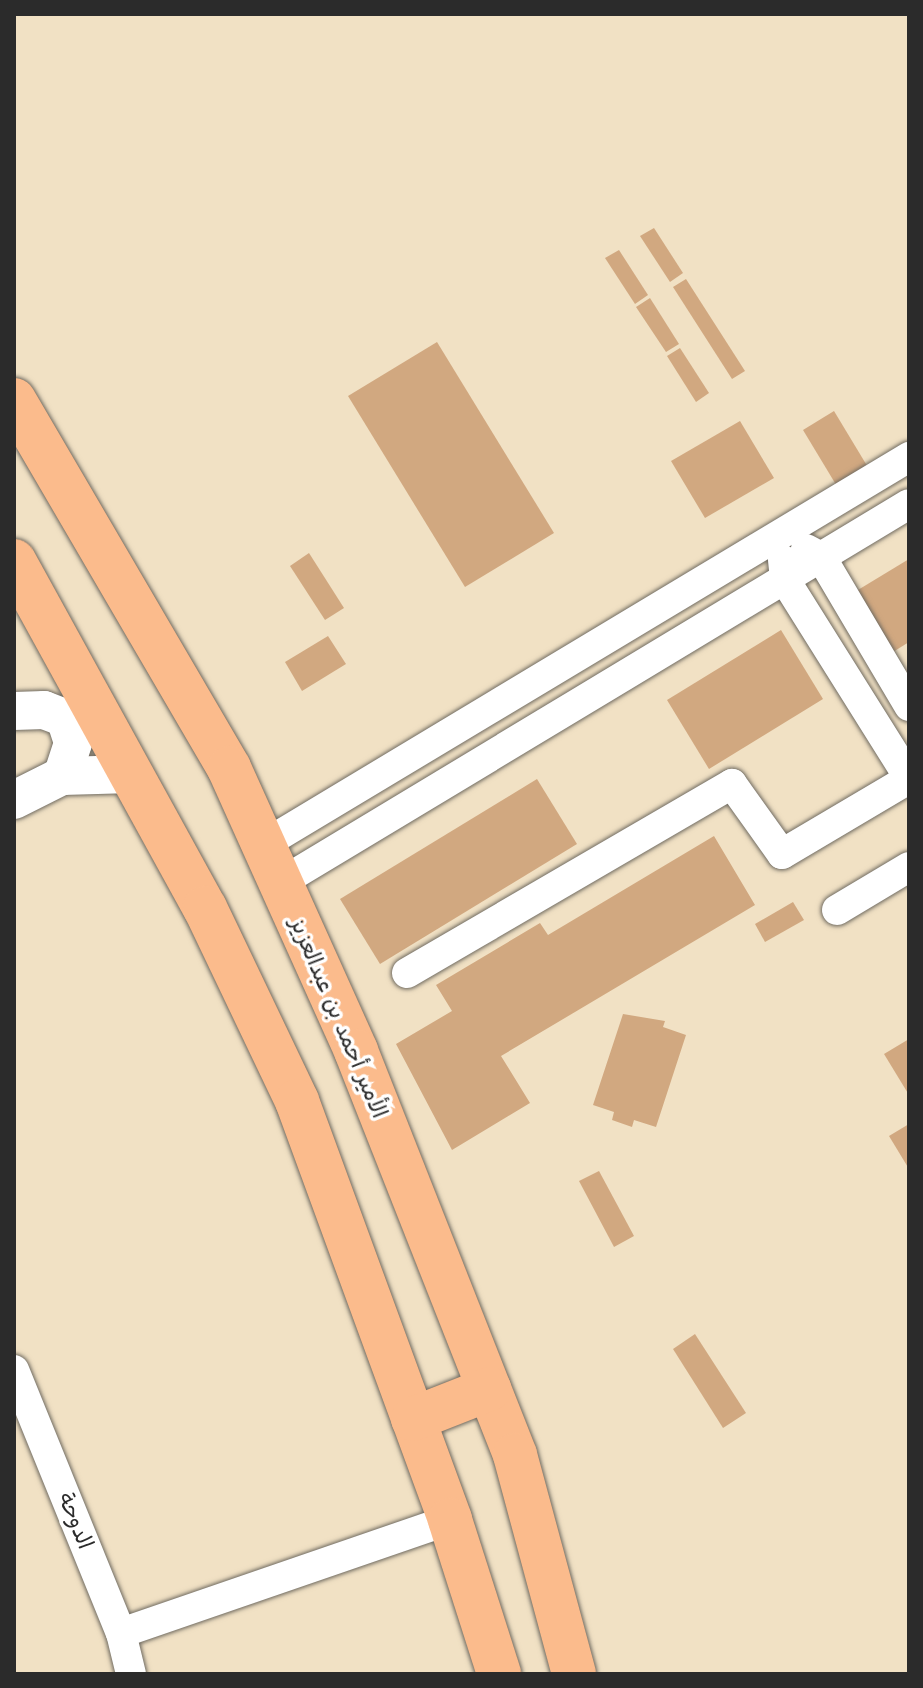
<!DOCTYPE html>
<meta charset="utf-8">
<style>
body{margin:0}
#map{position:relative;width:923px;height:1688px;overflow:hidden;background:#f1e1c4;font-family:"Comic Neue","Playpen Sans Arabic",sans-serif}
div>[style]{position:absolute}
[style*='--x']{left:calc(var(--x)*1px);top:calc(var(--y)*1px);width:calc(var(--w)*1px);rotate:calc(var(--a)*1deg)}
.building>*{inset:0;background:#d1a880}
.roads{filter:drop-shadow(0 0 2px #706b61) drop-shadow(0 0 2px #706b61)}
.minor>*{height:30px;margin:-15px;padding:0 15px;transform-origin:15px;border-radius:15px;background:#fff}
.tertiary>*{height:38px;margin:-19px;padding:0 19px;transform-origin:19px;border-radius:19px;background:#fff}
.primary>*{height:44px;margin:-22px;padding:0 22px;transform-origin:22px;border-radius:22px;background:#fbbb8c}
span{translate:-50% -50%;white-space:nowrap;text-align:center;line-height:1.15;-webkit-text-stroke:7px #fff;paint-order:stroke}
.street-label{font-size:22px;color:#2b2b2b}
.frame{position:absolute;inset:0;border:16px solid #2b2b2b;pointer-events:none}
</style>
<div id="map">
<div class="building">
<div style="clip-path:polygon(654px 228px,683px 273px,670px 282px,640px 236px)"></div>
<div style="clip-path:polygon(619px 250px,648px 295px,635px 304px,605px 258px)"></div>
<div style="clip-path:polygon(686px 279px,745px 371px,732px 379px,673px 287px)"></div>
<div style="clip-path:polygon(650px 298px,679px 344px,666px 352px,636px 307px)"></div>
<div style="clip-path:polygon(437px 342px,554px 533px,465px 587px,348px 396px)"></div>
<div style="clip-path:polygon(680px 348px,709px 393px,696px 402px,667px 356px)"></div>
<div style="clip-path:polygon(834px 411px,869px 469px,838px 488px,803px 430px)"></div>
<div style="clip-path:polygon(740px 421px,774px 478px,705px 518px,671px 461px)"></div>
<div style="clip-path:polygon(309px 553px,344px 608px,325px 620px,290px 566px)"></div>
<div style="clip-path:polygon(909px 559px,909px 642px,885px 657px,848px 596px)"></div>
<div style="clip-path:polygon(781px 630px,823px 699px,709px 769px,667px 700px)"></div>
<div style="clip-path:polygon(328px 636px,346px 664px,302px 691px,285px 662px)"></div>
<div style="clip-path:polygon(537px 779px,577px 844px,380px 964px,340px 899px)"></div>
<div style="clip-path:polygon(714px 836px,755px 905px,501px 1056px,530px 1103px,452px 1150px,396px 1044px,452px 1011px,436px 985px,540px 923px,548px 935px)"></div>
<div style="clip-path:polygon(793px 902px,804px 920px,765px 942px,755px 924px)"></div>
<div style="clip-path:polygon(623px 1014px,665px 1021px,663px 1027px,686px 1035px,656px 1127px,634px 1120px,632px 1127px,612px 1120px,614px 1112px,593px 1105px)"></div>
<div style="clip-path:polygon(909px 1039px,909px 1095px,884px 1054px)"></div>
<div style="clip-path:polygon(909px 1124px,909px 1169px,889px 1136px)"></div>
<div style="clip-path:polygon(599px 1171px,634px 1236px,614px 1247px,579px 1181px)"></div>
<div style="clip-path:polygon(695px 1334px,746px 1413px,723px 1428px,673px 1349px)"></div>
</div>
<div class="roads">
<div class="minor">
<div style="--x:806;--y:549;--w:17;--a:28"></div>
<div style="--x:821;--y:557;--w:173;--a:59.4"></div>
<div style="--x:783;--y:560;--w:20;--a:84"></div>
<div style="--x:785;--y:580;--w:234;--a:57.9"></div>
<div style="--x:263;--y:845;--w:754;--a:-30.99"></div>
<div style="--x:280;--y:883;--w:734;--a:-31.07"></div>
<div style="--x:837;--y:910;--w:84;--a:-30.8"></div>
<div style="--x:407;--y:973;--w:376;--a:-30.2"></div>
<div style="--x:732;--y:784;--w:86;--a:54.5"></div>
<div style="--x:782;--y:854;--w:147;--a:-30.6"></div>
<div style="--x:14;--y:1370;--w:284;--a:67.9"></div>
<div style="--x:121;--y:1633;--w:42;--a:76.3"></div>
<div style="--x:121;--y:1633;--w:348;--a:-19"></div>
</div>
<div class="tertiary">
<div style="--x:14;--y:711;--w:30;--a:-2"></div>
<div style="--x:44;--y:710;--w:22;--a:21"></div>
<div style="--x:65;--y:718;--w:26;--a:72"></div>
<div style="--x:73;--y:743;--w:35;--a:108"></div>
<div style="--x:14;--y:800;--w:54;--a:-26.6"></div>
<div style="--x:62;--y:776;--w:70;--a:-1.6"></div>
</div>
<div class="primary">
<div style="--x:14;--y:400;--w:426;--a:59.7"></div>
<div style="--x:229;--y:768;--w:310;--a:65.8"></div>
<div style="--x:356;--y:1051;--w:434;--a:68.5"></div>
<div style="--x:515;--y:1455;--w:227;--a:74.9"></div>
<div style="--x:14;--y:561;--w:396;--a:61.2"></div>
<div style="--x:205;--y:908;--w:214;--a:64.5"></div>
<div style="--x:297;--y:1101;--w:446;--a:69.9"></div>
<div style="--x:450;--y:1520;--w:162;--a:72.3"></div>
<div style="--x:413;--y:1419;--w:82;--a:-21.5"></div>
</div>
</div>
<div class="street-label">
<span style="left:338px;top:1018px;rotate:67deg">الأمير أحمد بن عبدالعزيز</span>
<span style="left:75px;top:1521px;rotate:68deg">الدوحة</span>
</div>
<div class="frame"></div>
</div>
